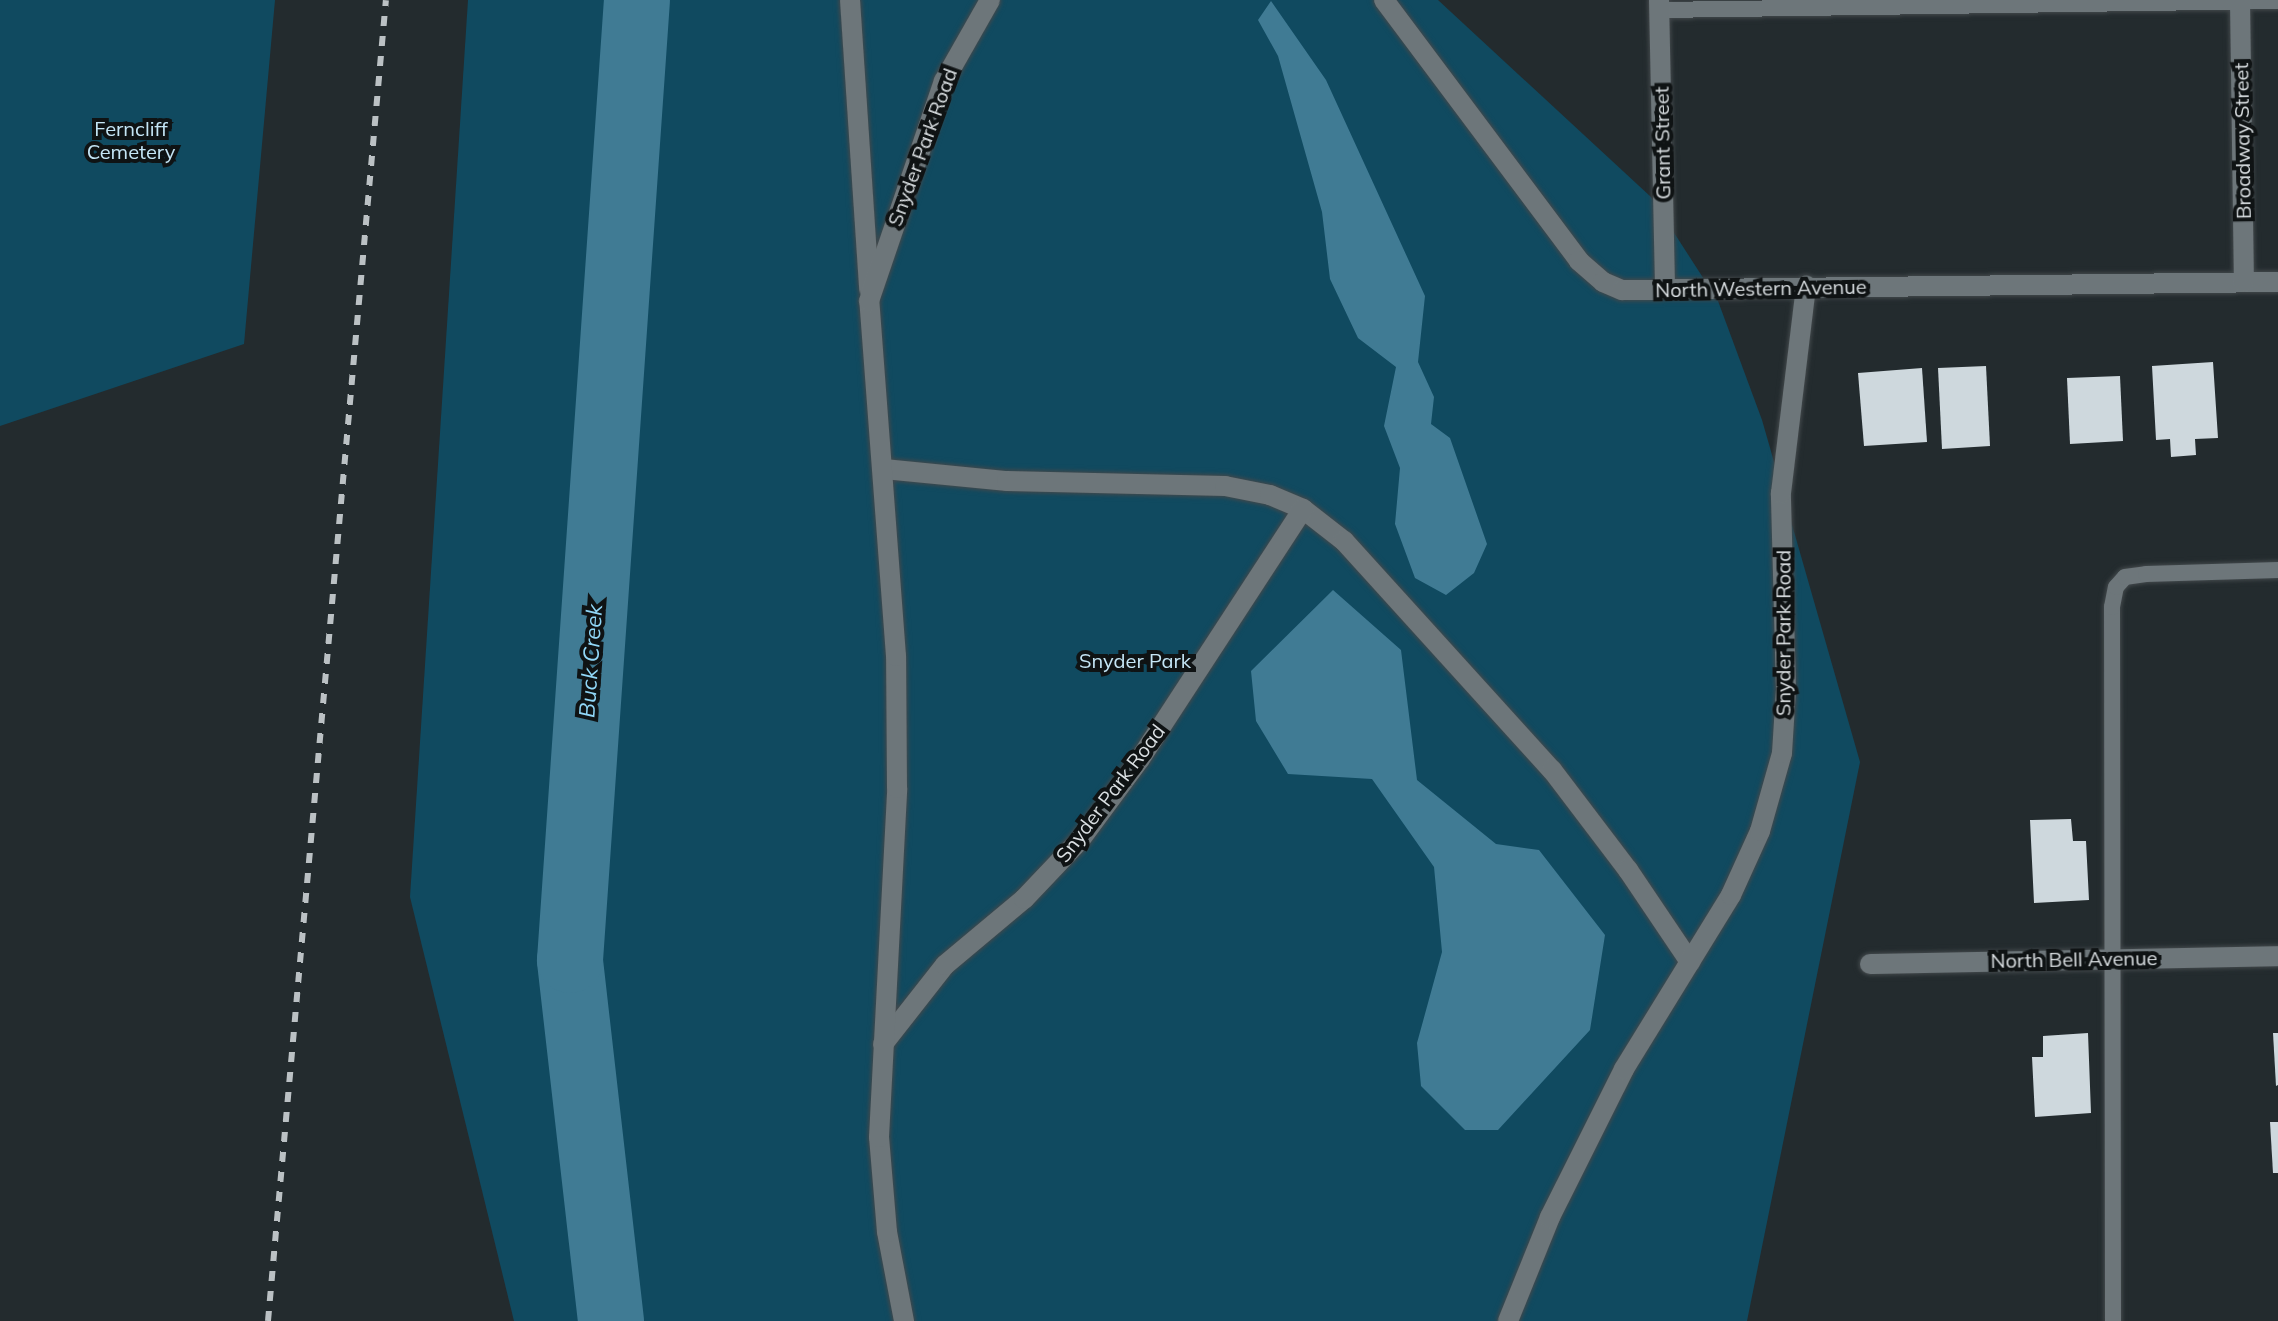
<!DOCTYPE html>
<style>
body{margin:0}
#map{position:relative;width:2278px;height:1321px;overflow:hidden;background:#232b2e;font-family:Mulish,sans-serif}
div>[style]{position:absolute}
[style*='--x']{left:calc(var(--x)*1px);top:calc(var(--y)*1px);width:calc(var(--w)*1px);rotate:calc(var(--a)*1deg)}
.green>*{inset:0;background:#104a60}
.water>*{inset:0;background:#407b94}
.river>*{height:66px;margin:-33px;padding:0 33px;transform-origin:33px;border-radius:33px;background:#407b94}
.building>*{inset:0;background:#ced8dd}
.roads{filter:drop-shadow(0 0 2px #42484b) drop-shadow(0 0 2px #42484b)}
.lane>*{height:16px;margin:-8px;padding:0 8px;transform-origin:8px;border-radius:8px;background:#6d767a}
.street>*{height:20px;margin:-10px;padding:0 10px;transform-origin:10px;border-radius:10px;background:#6d767a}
.rail>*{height:6px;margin-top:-3px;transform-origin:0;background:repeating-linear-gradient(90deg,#bbc1c4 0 10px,transparent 0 20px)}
span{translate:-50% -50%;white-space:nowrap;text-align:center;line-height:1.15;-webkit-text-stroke:8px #0f1314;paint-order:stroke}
.park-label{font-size:20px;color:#c5e6f6}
.street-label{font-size:20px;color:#dadfe2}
.water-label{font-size:22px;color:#91d7f7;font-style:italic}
</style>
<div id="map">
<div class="green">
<div style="clip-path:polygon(0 0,275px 0,244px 344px,0 426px)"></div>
<div style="clip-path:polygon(468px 0,1438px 0,1651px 197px,1718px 301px,1762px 420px,1860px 762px,1747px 1321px,514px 1321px,410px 897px)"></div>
</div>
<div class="water">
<div style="clip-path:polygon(1271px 1px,1326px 80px,1425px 296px,1418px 362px,1434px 397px,1431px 424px,1450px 438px,1487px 544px,1474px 573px,1446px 595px,1415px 578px,1395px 524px,1400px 468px,1384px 426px,1396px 367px,1358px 338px,1330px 279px,1322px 212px,1278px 56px,1258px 20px)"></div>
<div style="clip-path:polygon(1333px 590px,1401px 650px,1417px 780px,1496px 844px,1539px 850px,1605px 935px,1590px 1030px,1498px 1130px,1465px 1130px,1421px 1086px,1417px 1043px,1442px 952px,1434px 867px,1372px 779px,1288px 774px,1256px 721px,1251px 671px)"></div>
</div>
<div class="river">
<div style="--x:611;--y:1321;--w:363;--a:-96.5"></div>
<div style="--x:570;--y:960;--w:962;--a:-86.01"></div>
</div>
<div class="building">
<div style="clip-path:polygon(2213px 362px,2218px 438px,2195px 439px,2196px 455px,2171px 457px,2170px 439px,2156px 440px,2152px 366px)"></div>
<div style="clip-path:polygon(1986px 366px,1990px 446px,1942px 449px,1938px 368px)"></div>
<div style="clip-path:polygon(1922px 368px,1927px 442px,1864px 446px,1858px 373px)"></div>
<div style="clip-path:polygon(2120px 376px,2123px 441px,2070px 444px,2067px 378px)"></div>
<div style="clip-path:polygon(2071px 819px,2073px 841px,2086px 841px,2089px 900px,2034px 903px,2030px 820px)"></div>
<div style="clip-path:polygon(2088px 1033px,2091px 1113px,2035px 1117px,2032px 1057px,2043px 1057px,2043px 1036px)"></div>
<div style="clip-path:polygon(2273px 1033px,2278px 1033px,2278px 1085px,2276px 1086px)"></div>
<div style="clip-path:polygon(2270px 1122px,2278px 1122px,2278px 1173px,2273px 1173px)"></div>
</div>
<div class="roads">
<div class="lane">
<div style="--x:1659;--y:10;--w:619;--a:-0.83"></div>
<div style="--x:2113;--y:1321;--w:714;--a:-90.08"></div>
<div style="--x:2112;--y:607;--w:20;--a:-79"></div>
<div style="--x:2116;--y:587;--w:13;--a:-48"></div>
<div style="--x:2125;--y:577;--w:21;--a:-8"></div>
<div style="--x:2146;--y:574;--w:132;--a:-1.7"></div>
</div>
<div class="street">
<div style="--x:850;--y:0;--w:290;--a:86.2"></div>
<div style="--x:1384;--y:0;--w:326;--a:53.2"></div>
<div style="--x:1579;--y:261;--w:32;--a:41"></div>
<div style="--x:1603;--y:282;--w:21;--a:23"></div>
<div style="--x:1622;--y:290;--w:656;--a:-0.7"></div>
<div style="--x:1659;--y:0;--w:287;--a:88.8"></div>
<div style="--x:2240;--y:0;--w:282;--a:89.2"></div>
<div style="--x:884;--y:469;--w:124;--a:5.6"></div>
<div style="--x:1007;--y:481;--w:218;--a:1.3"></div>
<div style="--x:1225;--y:486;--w:46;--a:11.3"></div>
<div style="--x:1270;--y:495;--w:36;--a:23"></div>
<div style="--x:1303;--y:509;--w:52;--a:38"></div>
<div style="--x:1344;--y:541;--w:309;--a:47.8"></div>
<div style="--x:1552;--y:770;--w:126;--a:52.8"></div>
<div style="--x:1628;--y:870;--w:111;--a:56"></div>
<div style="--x:1870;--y:964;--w:408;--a:-1.1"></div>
<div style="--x:883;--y:1044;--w:100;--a:-51.9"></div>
<div style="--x:945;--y:965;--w:103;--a:-39.9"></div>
<div style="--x:1024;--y:899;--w:81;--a:-46.5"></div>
<div style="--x:1080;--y:840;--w:101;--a:-53.5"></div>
<div style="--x:1140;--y:759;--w:298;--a:-56.9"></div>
<div style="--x:904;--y:1321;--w:91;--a:-100.8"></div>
<div style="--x:887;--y:1232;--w:95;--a:-94.8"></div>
<div style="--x:879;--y:1137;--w:349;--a:-87"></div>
<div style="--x:897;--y:788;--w:132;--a:-90.4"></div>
<div style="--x:896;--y:656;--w:356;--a:-94.3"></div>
<div style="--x:869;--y:301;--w:232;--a:-71.2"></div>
<div style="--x:944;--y:81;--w:93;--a:-60.4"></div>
<div style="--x:1508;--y:1321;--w:112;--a:-68"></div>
<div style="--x:1550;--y:1217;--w:165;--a:-63.4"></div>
<div style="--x:1624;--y:1069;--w:204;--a:-58.4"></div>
<div style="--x:1731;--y:895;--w:70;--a:-65.6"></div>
<div style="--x:1760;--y:831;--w:81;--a:-74.2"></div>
<div style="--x:1782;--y:753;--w:63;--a:-86.4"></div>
<div style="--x:1786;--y:690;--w:197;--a:-91.5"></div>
<div style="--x:1781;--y:493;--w:209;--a:-83.1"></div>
</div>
</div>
<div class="rail">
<div style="--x:268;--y:1321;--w:1326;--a:-84.9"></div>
</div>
<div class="park-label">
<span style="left:131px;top:140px">Ferncliff<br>Cemetery</span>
<span style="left:1135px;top:660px">Snyder Park</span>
</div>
<div class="street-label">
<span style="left:2242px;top:141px;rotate:-91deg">Broadway Street</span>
<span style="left:1662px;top:143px;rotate:-91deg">Grant Street</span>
<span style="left:922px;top:147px;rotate:-70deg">Snyder Park Road</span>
<span style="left:1761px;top:288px;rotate:-1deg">North Western Avenue</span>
<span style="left:1783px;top:633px;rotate:-90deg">Snyder Park Road</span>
<span style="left:1110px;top:793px;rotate:-53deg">Snyder Park Road</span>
<span style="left:2074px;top:959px;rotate:-1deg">North Bell Avenue</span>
</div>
<div class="water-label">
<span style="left:591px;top:661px;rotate:-86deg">Buck Creek</span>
</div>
</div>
